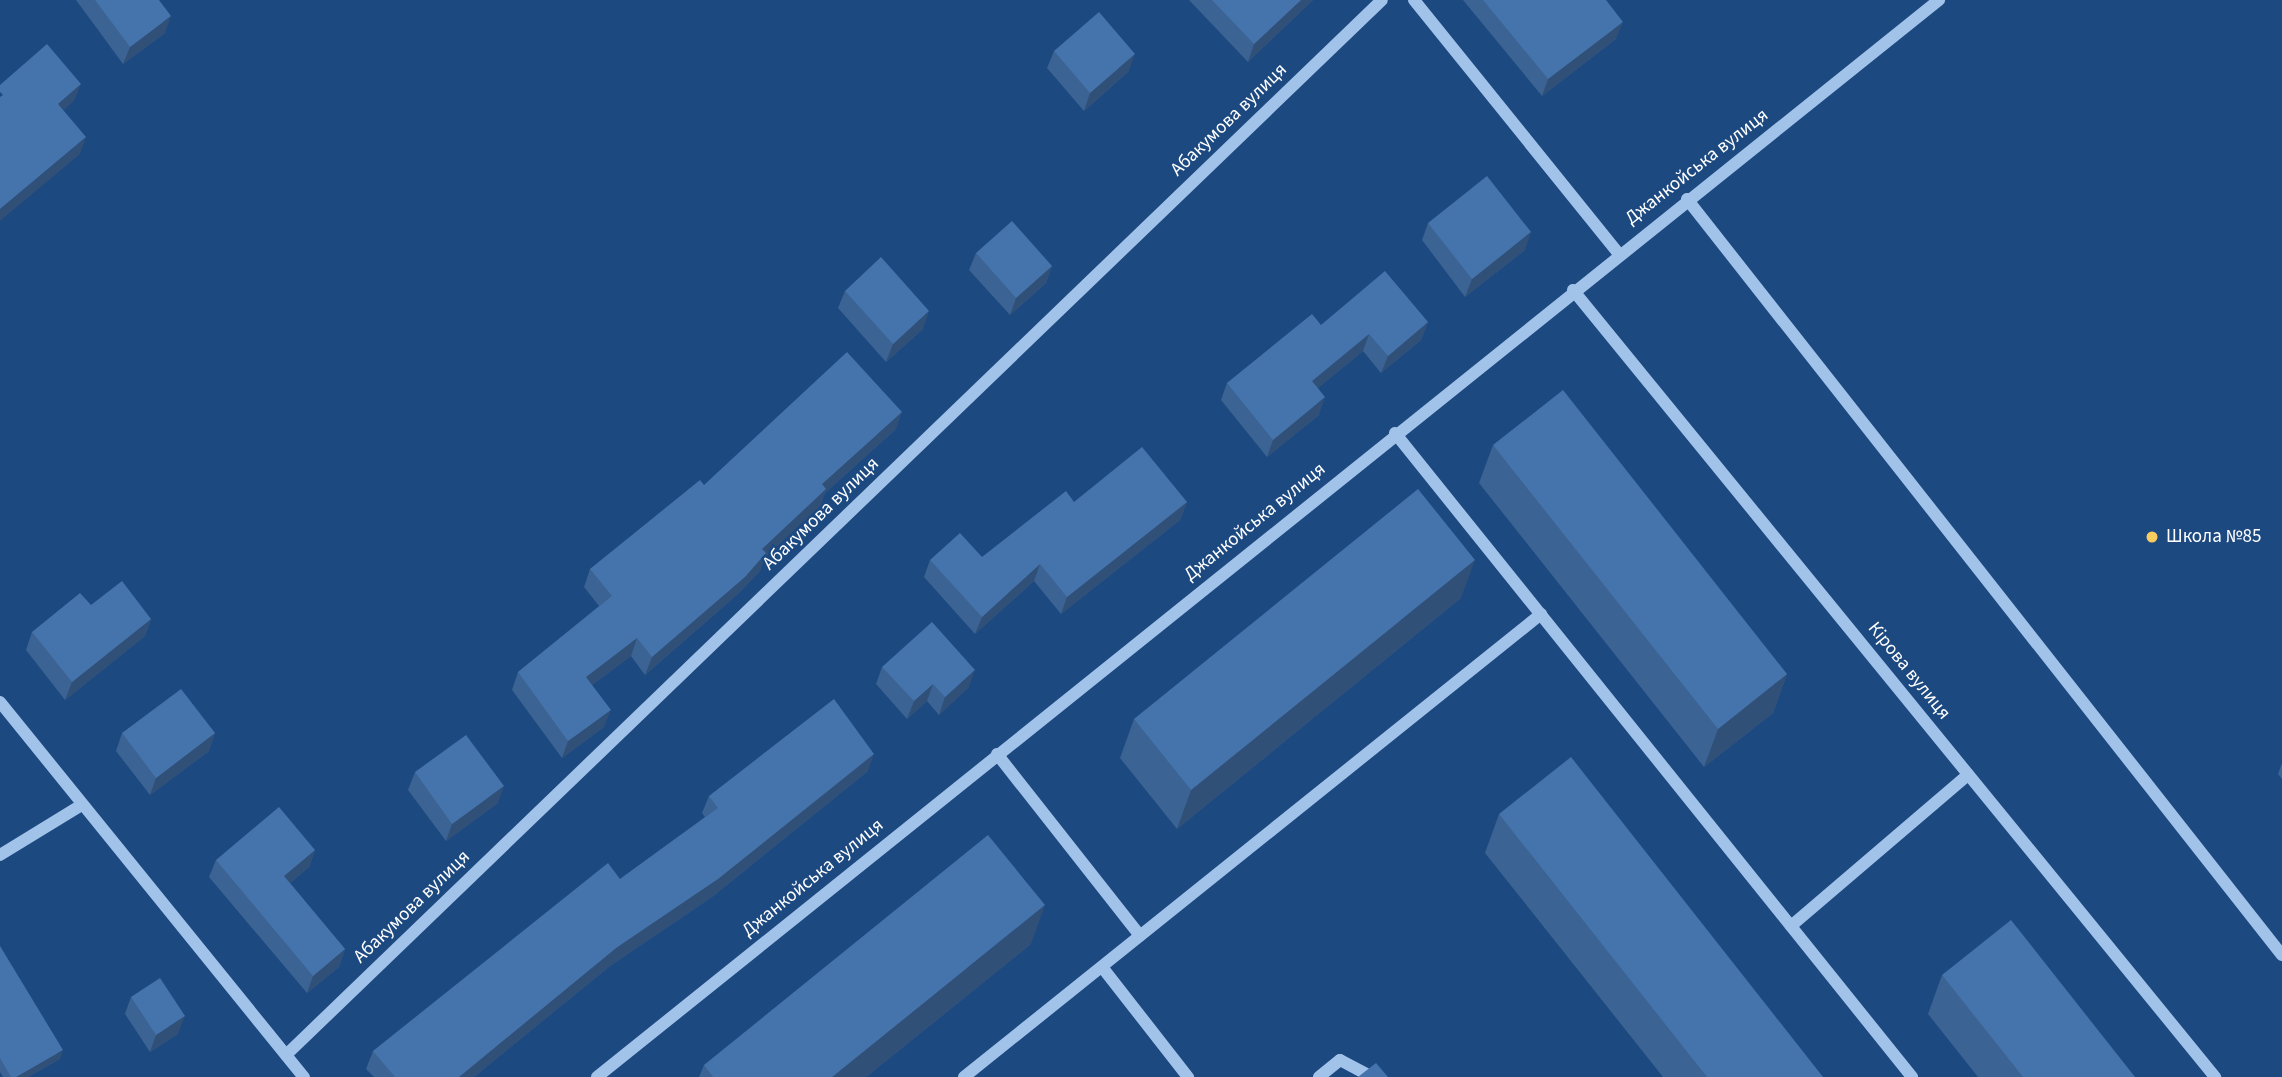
<!DOCTYPE html>
<meta charset="utf-8">
<style>
body{margin:0}
#map{position:relative;width:2282px;height:1077px;overflow:hidden;background:#1d4981;font-family:"Source Sans 3",sans-serif}
div>[style]{position:absolute}
[style*='--x']{left:calc(var(--x)*1px);top:calc(var(--y)*1px);width:calc(var(--w)*1px);rotate:calc(var(--a)*1deg)}
.minor>*{height:12px;margin:-6px;padding:0 6px;transform-origin:6px;border-radius:6px;background:#a2c3e9}
.wall>*{inset:0;background:#3b6393}
.shaded-wall>*{inset:0;background:#305078}
.building>*{inset:0;background:#4573ab}
.dots>*{width:19px;height:19px;translate:-50% -50%;box-sizing:border-box;border:4px solid #1d4981;border-radius:50%}
span{translate:-50% -50%;white-space:nowrap;text-align:center;line-height:1.15;-webkit-text-stroke:5px #1d4981;paint-order:stroke}
.street-label{font-size:19px;color:#fff}
.poi-label{font-size:19px;color:#fff}
.left{translate:0 -50%;text-align:left}
</style>
<div id="map">
<div class="minor">
<div style="--x:1414;--y:0;--w:325;--a:51.1"></div>
<div style="--x:1687;--y:199;--w:962;--a:51.8"></div>
<div style="--x:1573;--y:290;--w:1016;--a:50.79"></div>
<div style="--x:1395;--y:433;--w:826;--a:51.24"></div>
<div style="--x:0;--y:702;--w:483;--a:51"></div>
<div style="--x:997;--y:754;--w:231;--a:51.8"></div>
<div style="--x:0;--y:855;--w:94;--a:-31.5"></div>
<div style="--x:1791;--y:926;--w:233;--a:-40.5"></div>
<div style="--x:1102;--y:967;--w:140;--a:52"></div>
<div style="--x:286;--y:1055;--w:1521;--a:-43.91"></div>
<div style="--x:597;--y:1077;--w:1721;--a:-38.75"></div>
<div style="--x:964;--y:1077;--w:740;--a:-38.74"></div>
<div style="--x:1319;--y:1077;--w:27;--a:-39"></div>
<div style="--x:1340;--y:1060;--w:36;--a:28"></div>
</div>
<div class="wall">
<div style="clip-path:polygon(76px 0,159px 0,165px 33px,123px 64px)"></div>
<div style="clip-path:polygon(1189px 0,1313px 0,1248px 62px)"></div>
<div style="clip-path:polygon(1463px 0,1606px 0,1616px 39px,1542px 96px)"></div>
<div style="clip-path:polygon(1054px 51px,1129px 71px,1084px 111px,1047px 68px)"></div>
<div style="clip-path:polygon(1428px 223px,1525px 250px,1465px 297px,1422px 240px)"></div>
<div style="clip-path:polygon(976px 253px,1052px 266px,1046px 283px,1010px 315px,969px 270px)"></div>
<div style="clip-path:polygon(845px 291px,923px 329px,886px 362px,838px 308px)"></div>
<div style="clip-path:polygon(1428px 322px,1421px 340px,1381px 373px,1363px 351px,1318px 388px,1319px 415px,1267px 457px,1221px 400px,1227px 383px,1321px 325px)"></div>
<div style="clip-path:polygon(896px 429px,825px 493px,820px 506px,764px 558px,760px 571px,738px 594px,645px 675px,631px 656px,592px 685px,604px 727px,562px 758px,512px 690px,518px 672px,599px 606px,584px 587px,590px 569px,704px 485px)"></div>
<div style="clip-path:polygon(1493px 445px,1787px 674px,1773px 713px,1704px 767px,1479px 483px)"></div>
<div style="clip-path:polygon(1074px 502px,1187px 502px,1180px 520px,1061px 614px,1034px 581px,975px 634px,924px 577px,930px 560px,982px 557px)"></div>
<div style="clip-path:polygon(1461px 598px,1177px 829px,1120px 758px,1134px 719px)"></div>
<div style="clip-path:polygon(91px 605px,151px 619px,145px 636px,65px 700px,26px 650px,32px 632px)"></div>
<div style="clip-path:polygon(882px 667px,969px 687px,939px 715px,927px 701px,907px 719px,876px 684px)"></div>
<div style="clip-path:polygon(122px 733px,215px 733px,209px 751px,150px 795px,116px 751px)"></div>
<div style="clip-path:polygon(2282px 763px,2282px 779px,2278px 774px)"></div>
<div style="clip-path:polygon(868px 771px,712px 897px,610px 966px,474px 1077px,374px 1077px,366px 1069px,373px 1051px,620px 879px,705px 817px,702px 813px,709px 796px)"></div>
<div style="clip-path:polygon(415px 772px,498px 803px,446px 841px,408px 790px)"></div>
<div style="clip-path:polygon(1499px 814px,1823px 1077px,1663px 1077px,1485px 853px)"></div>
<div style="clip-path:polygon(315px 850px,309px 867px,290px 883px,345px 949px,339px 967px,307px 993px,209px 877px,216px 860px)"></div>
<div style="clip-path:polygon(1031px 944px,866px 1077px,699px 1077px,704px 1065px)"></div>
<div style="clip-path:polygon(0 946px,60px 1059px,28px 1077px,3px 1077px,0 1072px)"></div>
<div style="clip-path:polygon(1942px 975px,2135px 1077px,1978px 1077px,1928px 1014px)"></div>
<div style="clip-path:polygon(131px 997px,178px 1034px,150px 1052px,125px 1014px)"></div>
</div>
<div class="shaded-wall">
<div style="clip-path:polygon(1301px 0,1313px 0,1248px 62px,1254px 44px)"></div>
<div style="clip-path:polygon(171px 16px,165px 33px,123px 64px,130px 47px)"></div>
<div style="clip-path:polygon(1623px 22px,1616px 39px,1542px 96px,1548px 79px)"></div>
<div style="clip-path:polygon(1135px 54px,1129px 71px,1084px 111px,1090px 93px)"></div>
<div style="clip-path:polygon(81px 84px,74px 101px,51px 122px,58px 104px)"></div>
<div style="clip-path:polygon(86px 137px,80px 154px,0 221px,0 209px)"></div>
<div style="clip-path:polygon(1531px 232px,1525px 250px,1465px 297px,1472px 279px)"></div>
<div style="clip-path:polygon(1052px 266px,1046px 283px,1010px 315px,1016px 298px)"></div>
<div style="clip-path:polygon(929px 311px,923px 329px,886px 362px,893px 344px)"></div>
<div style="clip-path:polygon(1428px 322px,1421px 340px,1381px 373px,1388px 356px)"></div>
<div style="clip-path:polygon(1369px 334px,1363px 351px,1306px 398px,1312px 381px)"></div>
<div style="clip-path:polygon(1325px 397px,1319px 415px,1267px 457px,1273px 440px)"></div>
<div style="clip-path:polygon(902px 412px,896px 429px,825px 493px,820px 506px,764px 558px,760px 571px,738px 594px,645px 675px,652px 657px,762px 549px,822px 484px)"></div>
<div style="clip-path:polygon(1187px 502px,1180px 520px,1061px 614px,1067px 597px)"></div>
<div style="clip-path:polygon(1475px 560px,1461px 598px,1177px 829px,1191px 790px)"></div>
<div style="clip-path:polygon(1040px 564px,1034px 581px,975px 634px,982px 617px)"></div>
<div style="clip-path:polygon(151px 619px,145px 636px,65px 700px,72px 682px)"></div>
<div style="clip-path:polygon(637px 638px,631px 656px,580px 694px,586px 677px)"></div>
<div style="clip-path:polygon(975px 670px,969px 687px,939px 715px,945px 697px)"></div>
<div style="clip-path:polygon(1787px 674px,1773px 713px,1704px 767px,1718px 729px)"></div>
<div style="clip-path:polygon(933px 684px,927px 701px,907px 719px,914px 701px)"></div>
<div style="clip-path:polygon(611px 710px,604px 727px,562px 758px,568px 741px)"></div>
<div style="clip-path:polygon(215px 733px,209px 751px,150px 795px,156px 778px)"></div>
<div style="clip-path:polygon(874px 754px,868px 771px,712px 897px,610px 966px,474px 1077px,459px 1077px,616px 948px)"></div>
<div style="clip-path:polygon(504px 786px,498px 803px,446px 841px,452px 824px)"></div>
<div style="clip-path:polygon(315px 850px,309px 867px,278px 893px,284px 876px)"></div>
<div style="clip-path:polygon(1045px 905px,1031px 944px,866px 1077px,832px 1077px)"></div>
<div style="clip-path:polygon(345px 949px,339px 967px,307px 993px,313px 976px)"></div>
<div style="clip-path:polygon(185px 1016px,178px 1034px,150px 1052px,156px 1035px)"></div>
<div style="clip-path:polygon(63px 1050px,60px 1059px,28px 1077px,16px 1077px)"></div>
</div>
<div class="building">
<div style="clip-path:polygon(95px 0,159px 0,171px 16px,130px 47px)"></div>
<div style="clip-path:polygon(1212px 0,1301px 0,1254px 44px)"></div>
<div style="clip-path:polygon(1483px 0,1606px 0,1623px 22px,1548px 79px)"></div>
<div style="clip-path:polygon(1099px 12px,1135px 54px,1090px 93px,1054px 51px)"></div>
<div style="clip-path:polygon(47px 44px,81px 84px,58px 104px,86px 137px,0 209px,0 97px,3px 95px,0 92px,0 85px)"></div>
<div style="clip-path:polygon(1487px 176px,1531px 232px,1472px 279px,1428px 223px)"></div>
<div style="clip-path:polygon(1012px 221px,1052px 266px,1016px 298px,976px 253px)"></div>
<div style="clip-path:polygon(881px 257px,929px 311px,893px 344px,845px 291px)"></div>
<div style="clip-path:polygon(1385px 271px,1428px 322px,1388px 356px,1369px 334px,1312px 381px,1325px 397px,1273px 440px,1227px 383px,1312px 314px,1321px 325px)"></div>
<div style="clip-path:polygon(847px 352px,902px 412px,822px 484px,826px 489px,762px 549px,766px 553px,745px 577px,652px 657px,637px 638px,586px 677px,611px 710px,568px 741px,518px 672px,612px 596px,590px 569px,700px 480px,704px 485px)"></div>
<div style="clip-path:polygon(1563px 390px,1787px 674px,1718px 729px,1493px 445px)"></div>
<div style="clip-path:polygon(1142px 447px,1187px 502px,1067px 597px,1040px 564px,982px 617px,930px 560px,960px 533px,982px 557px,1066px 491px,1074px 502px)"></div>
<div style="clip-path:polygon(1418px 489px,1475px 560px,1191px 790px,1134px 719px)"></div>
<div style="clip-path:polygon(122px 581px,151px 619px,72px 682px,32px 632px,80px 593px,91px 605px)"></div>
<div style="clip-path:polygon(932px 622px,975px 670px,945px 697px,933px 684px,914px 701px,882px 667px)"></div>
<div style="clip-path:polygon(181px 689px,215px 733px,156px 778px,122px 733px)"></div>
<div style="clip-path:polygon(834px 699px,874px 754px,718px 879px,616px 948px,459px 1077px,395px 1077px,373px 1051px,608px 863px,620px 879px,718px 808px,709px 796px)"></div>
<div style="clip-path:polygon(466px 735px,504px 786px,452px 824px,415px 772px)"></div>
<div style="clip-path:polygon(1571px 757px,1823px 1077px,1707px 1077px,1499px 814px)"></div>
<div style="clip-path:polygon(279px 807px,315px 850px,284px 876px,345px 949px,313px 976px,216px 860px)"></div>
<div style="clip-path:polygon(988px 835px,1045px 905px,832px 1077px,713px 1077px,704px 1065px)"></div>
<div style="clip-path:polygon(2011px 920px,2135px 1077px,2023px 1077px,1942px 975px)"></div>
<div style="clip-path:polygon(0 946px,63px 1050px,16px 1077px,11px 1077px,0 1058px)"></div>
<div style="clip-path:polygon(160px 978px,185px 1016px,156px 1035px,131px 997px)"></div>
<div style="clip-path:polygon(1376px 1063px,1388px 1077px,1358px 1077px)"></div>
</div>
<div class="dots">
<div style="left:2152px;top:537px;background:#f9cc60"></div>
</div>
<div class="street-label">
<span style="left:1229px;top:120px;rotate:-44deg">Абакумова вулиця</span>
<span style="left:1697px;top:167px;rotate:-38deg">Джанкойська вулиця</span>
<span style="left:821px;top:514px;rotate:-44deg">Абакумова вулиця</span>
<span style="left:1255px;top:522px;rotate:-39deg">Джанкойська вулиця</span>
<span style="left:1909px;top:671px;rotate:51deg">Кірова вулиця</span>
<span style="left:813px;top:878px;rotate:-39deg">Джанкойська вулиця</span>
<span style="left:412px;top:907px;rotate:-44deg">Абакумова вулиця</span>
</div>
<div class="poi-label">
<span class="left" style="left:2166px;top:537px">Школа №85</span>
</div>
</div>
